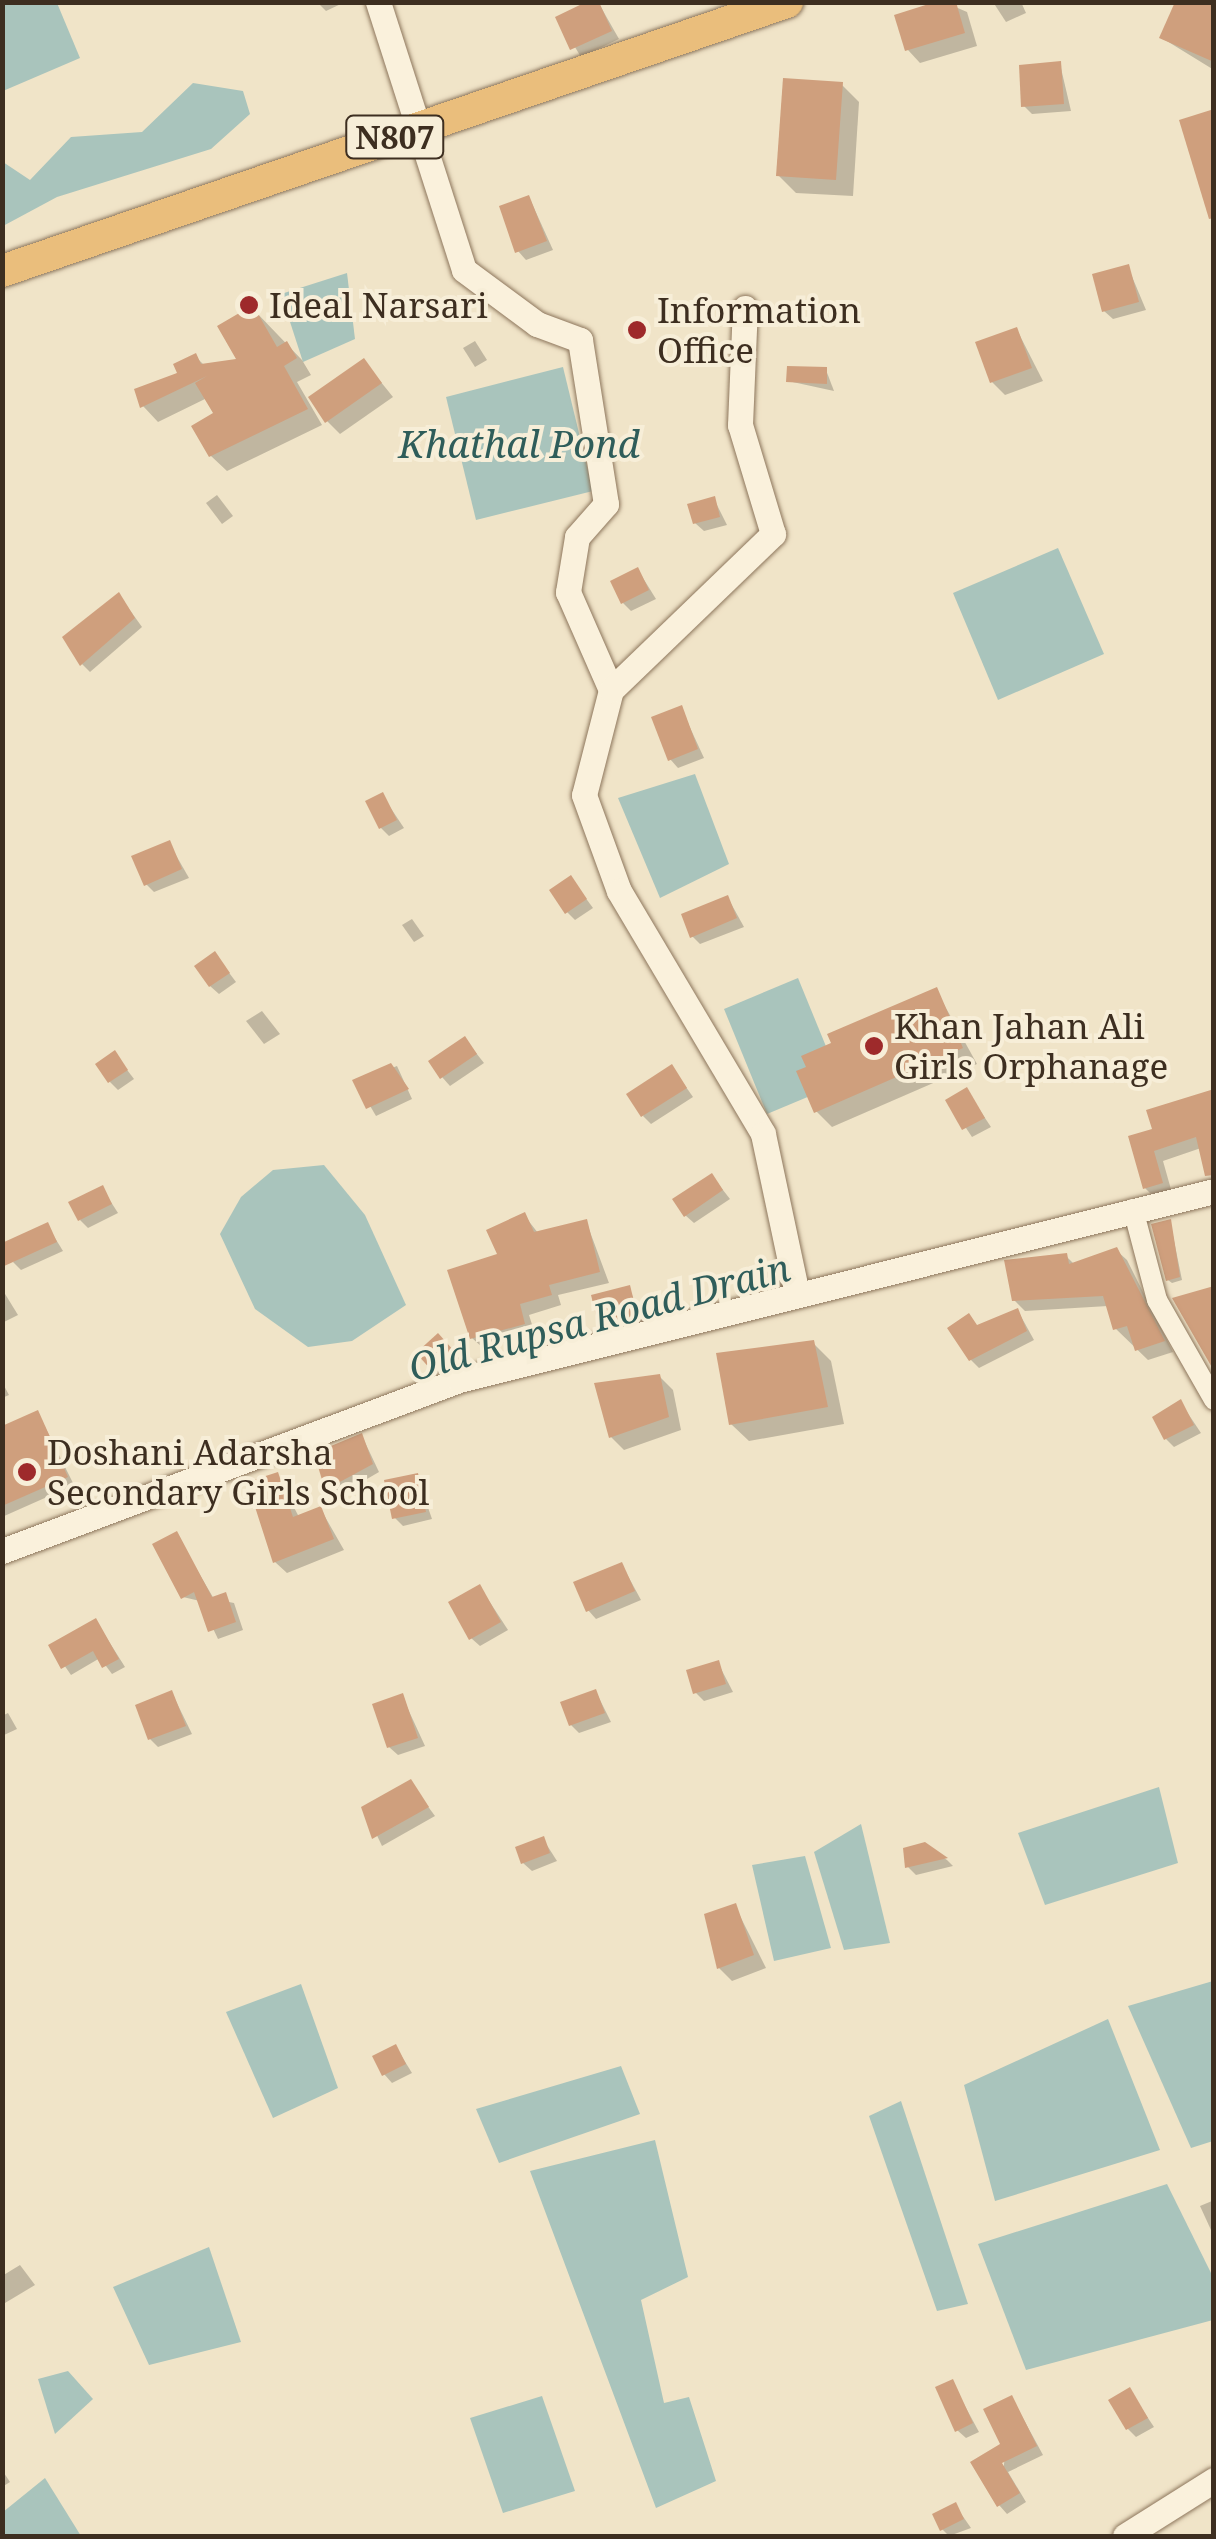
<!DOCTYPE html>
<style>
body{margin:0}
#map{position:relative;width:1216px;height:2539px;overflow:hidden;background:#f0e4c8;font-family:"Noto Serif",serif}
div>[style]{position:absolute}
[style*='--x']{left:calc(var(--x)*1px);top:calc(var(--y)*1px);width:calc(var(--w)*1px);rotate:calc(var(--a)*1deg)}
.water>*{inset:0;background:#a9c4bc}
.shadow>*{inset:0;background:#0003}
.building>*{inset:0;background:#cf9f7d}
.roads{filter:drop-shadow(0 0 2px #8d765c) drop-shadow(0 0 2px #8d765c)}
.minor>*{height:20px;margin:-10px;padding:0 10px;transform-origin:10px;border-radius:10px;background:#faf1dc}
.tertiary>*{height:25px;margin:-12.5px;padding:0 12.5px;transform-origin:12.5px;border-radius:12.5px;background:#faf1dc}
.trunk>*{height:32px;margin:-16px;padding:0 16px;transform-origin:16px;border-radius:16px;background:#eabe7c}
.dots>*{width:28px;height:28px;translate:-50% -50%;box-sizing:border-box;border:5px solid #f7eed8;border-radius:50%}
span{translate:-50% -50%;white-space:nowrap;text-align:center;line-height:1.15;-webkit-text-stroke:8px #f7eed8;paint-order:stroke}
.shield-label span{padding:2px 8px;background:#f7eed8;border:2px solid;border-radius:8px;-webkit-text-stroke-width:0}
.shield-label{font-size:32px;color:#3d2e20;font-weight:700}
.poi-label{font-size:35px;color:#3d2e20}
.left{translate:0 -50%;text-align:left}
.water-label{font-size:38px;color:#2f5d5a;font-style:italic}
.frame{position:absolute;inset:0;border:5px solid #3d2e20;pointer-events:none}
</style>
<div id="map">
<div class="water">
<div style="clip-path:polygon(3px 2px,57px 3px,80px 58px,3px 91px)"></div>
<div style="clip-path:polygon(193px 83px,243px 91px,250px 114px,211px 149px,57px 197px,3px 226px,3px 162px,30px 180px,71px 137px,142px 132px)"></div>
<div style="clip-path:polygon(347px 273px,355px 339px,303px 362px,281px 294px)"></div>
<div style="clip-path:polygon(563px 367px,593px 491px,476px 520px,446px 397px)"></div>
<div style="clip-path:polygon(1058px 548px,1104px 654px,998px 700px,953px 593px)"></div>
<div style="clip-path:polygon(695px 774px,729px 864px,660px 898px,618px 798px)"></div>
<div style="clip-path:polygon(798px 978px,841px 1083px,767px 1114px,724px 1009px)"></div>
<div style="clip-path:polygon(324px 1165px,365px 1215px,406px 1305px,352px 1341px,308px 1347px,255px 1309px,220px 1234px,241px 1197px,273px 1170px)"></div>
<div style="clip-path:polygon(1159px 1787px,1178px 1863px,1045px 1905px,1018px 1833px)"></div>
<div style="clip-path:polygon(861px 1824px,890px 1943px,844px 1950px,814px 1852px)"></div>
<div style="clip-path:polygon(805px 1856px,831px 1948px,774px 1961px,752px 1865px)"></div>
<div style="clip-path:polygon(1213px 1981px,1213px 2141px,1191px 2148px,1128px 2006px)"></div>
<div style="clip-path:polygon(301px 1984px,338px 2088px,273px 2118px,226px 2012px)"></div>
<div style="clip-path:polygon(1108px 2019px,1160px 2150px,995px 2201px,964px 2085px)"></div>
<div style="clip-path:polygon(621px 2066px,640px 2114px,499px 2163px,476px 2109px)"></div>
<div style="clip-path:polygon(901px 2101px,968px 2304px,937px 2311px,869px 2116px)"></div>
<div style="clip-path:polygon(655px 2140px,688px 2277px,641px 2300px,664px 2403px,689px 2397px,716px 2481px,656px 2508px,530px 2171px)"></div>
<div style="clip-path:polygon(1167px 2184px,1213px 2277px,1213px 2320px,1026px 2370px,978px 2244px)"></div>
<div style="clip-path:polygon(209px 2247px,241px 2342px,149px 2365px,113px 2287px)"></div>
<div style="clip-path:polygon(68px 2371px,93px 2399px,55px 2434px,38px 2379px)"></div>
<div style="clip-path:polygon(542px 2396px,575px 2491px,503px 2513px,470px 2418px)"></div>
<div style="clip-path:polygon(45px 2478px,81px 2536px,3px 2536px,3px 2512px)"></div>
</div>
<div class="shadow">
<div style="clip-path:polygon(317px 2px,345px 2px,326px 11px)"></div>
<div style="clip-path:polygon(598px 2px,619px 39px,581px 57px,558px 19px)"></div>
<div style="clip-path:polygon(944px 2px,967px 12px,977px 46px,920px 63px,908px 50px)"></div>
<div style="clip-path:polygon(993px 2px,1021px 2px,1026px 13px,1006px 22px)"></div>
<div style="clip-path:polygon(1214px 2px,1214px 70px,1162px 38px)"></div>
<div style="clip-path:polygon(1060px 64px,1071px 111px,1032px 114px,1024px 106px)"></div>
<div style="clip-path:polygon(842px 85px,859px 102px,853px 196px,796px 193px,778px 175px)"></div>
<div style="clip-path:polygon(529px 197px,553px 250px,526px 260px,518px 251px)"></div>
<div style="clip-path:polygon(1128px 267px,1146px 310px,1113px 319px,1104px 311px)"></div>
<div style="clip-path:polygon(252px 308px,302px 360px,311px 375px,297px 382px,322px 425px,227px 471px,211px 456px,216px 414px,207px 398px,158px 422px,143px 406px,195px 356px,205px 366px,240px 361px)"></div>
<div style="clip-path:polygon(1017px 330px,1043px 381px,1005px 395px,992px 382px)"></div>
<div style="clip-path:polygon(475px 341px,487px 360px,475px 367px,463px 348px)"></div>
<div style="clip-path:polygon(364px 361px,393px 397px,340px 434px,327px 421px)"></div>
<div style="clip-path:polygon(826px 370px,834px 391px,788px 381px)"></div>
<div style="clip-path:polygon(217px 495px,233px 516px,222px 524px,206px 503px)"></div>
<div style="clip-path:polygon(714px 499px,727px 525px,704px 531px,695px 523px)"></div>
<div style="clip-path:polygon(638px 570px,656px 599px,631px 611px,623px 603px)"></div>
<div style="clip-path:polygon(119px 595px,142px 627px,90px 672px,82px 664px)"></div>
<div style="clip-path:polygon(681px 708px,704px 758px,678px 768px,670px 759px)"></div>
<div style="clip-path:polygon(382px 795px,404px 828px,389px 836px,381px 828px)"></div>
<div style="clip-path:polygon(169px 843px,189px 878px,154px 892px,146px 884px)"></div>
<div style="clip-path:polygon(571px 878px,593px 908px,575px 920px,567px 912px)"></div>
<div style="clip-path:polygon(728px 898px,744px 927px,700px 944px,692px 936px)"></div>
<div style="clip-path:polygon(412px 919px,424px 936px,414px 942px,402px 925px)"></div>
<div style="clip-path:polygon(215px 954px,236px 982px,219px 994px,210px 986px)"></div>
<div style="clip-path:polygon(936px 990px,977px 1064px,832px 1127px,816px 1111px)"></div>
<div style="clip-path:polygon(262px 1011px,280px 1034px,264px 1044px,246px 1021px)"></div>
<div style="clip-path:polygon(465px 1039px,484px 1063px,450px 1086px,442px 1077px)"></div>
<div style="clip-path:polygon(115px 1054px,134px 1079px,118px 1090px,110px 1082px)"></div>
<div style="clip-path:polygon(397px 1066px,412px 1099px,376px 1116px,356px 1082px)"></div>
<div style="clip-path:polygon(672px 1067px,693px 1097px,651px 1124px,643px 1116px)"></div>
<div style="clip-path:polygon(967px 1091px,991px 1127px,972px 1137px,948px 1101px)"></div>
<div style="clip-path:polygon(1214px 1091px,1214px 1179px,1201px 1148px,1163px 1161px,1172px 1193px,1155px 1198px,1145px 1188px,1156px 1131px)"></div>
<div style="clip-path:polygon(712px 1176px,730px 1199px,694px 1223px,685px 1215px)"></div>
<div style="clip-path:polygon(102px 1188px,118px 1213px,88px 1228px,80px 1220px)"></div>
<div style="clip-path:polygon(524px 1215px,538px 1233px,586px 1221px,609px 1283px,558px 1295px,561px 1305px,529px 1315px,535px 1334px,483px 1348px,472px 1338px)"></div>
<div style="clip-path:polygon(1170px 1221px,1182px 1280px,1172px 1283px,1168px 1280px)"></div>
<div style="clip-path:polygon(47px 1225px,63px 1251px,21px 1270px,13px 1262px)"></div>
<div style="clip-path:polygon(1116px 1250px,1127px 1260px,1173px 1352px,1148px 1360px,1116px 1329px,1108px 1306px,1025px 1311px,1014px 1300px,1066px 1256px,1075px 1265px)"></div>
<div style="clip-path:polygon(773px 1265px,781px 1273px,785px 1291px,767px 1285px,763px 1268px)"></div>
<div style="clip-path:polygon(629px 1288px,645px 1326px,610px 1335px,601px 1327px)"></div>
<div style="clip-path:polygon(2px 1289px,18px 1315px,2px 1323px)"></div>
<div style="clip-path:polygon(1018px 1311px,1034px 1340px,979px 1368px,971px 1360px,978px 1327px)"></div>
<div style="clip-path:polygon(438px 1337px,468px 1370px,444px 1379px,420px 1353px)"></div>
<div style="clip-path:polygon(813px 1343px,831px 1361px,844px 1424px,749px 1441px,731px 1424px)"></div>
<div style="clip-path:polygon(660px 1377px,673px 1390px,681px 1430px,624px 1450px,611px 1437px)"></div>
<div style="clip-path:polygon(2px 1382px,9px 1395px,2px 1398px)"></div>
<div style="clip-path:polygon(1181px 1403px,1201px 1433px,1174px 1447px,1166px 1439px)"></div>
<div style="clip-path:polygon(38px 1413px,74px 1485px,2px 1517px,2px 1428px)"></div>
<div style="clip-path:polygon(362px 1436px,379px 1472px,336px 1497px,317px 1455px)"></div>
<div style="clip-path:polygon(277px 1475px,299px 1517px,320px 1508px,344px 1550px,287px 1573px,275px 1562px,250px 1484px)"></div>
<div style="clip-path:polygon(417px 1476px,432px 1519px,403px 1526px,395px 1518px)"></div>
<div style="clip-path:polygon(176px 1534px,214px 1599px,234px 1603px,243px 1630px,218px 1639px,200px 1601px,183px 1597px)"></div>
<div style="clip-path:polygon(622px 1565px,641px 1600px,596px 1619px,588px 1610px)"></div>
<div style="clip-path:polygon(480px 1587px,508px 1630px,480px 1646px,471px 1638px)"></div>
<div style="clip-path:polygon(96px 1621px,125px 1667px,112px 1674px,100px 1658px,71px 1675px,51px 1646px)"></div>
<div style="clip-path:polygon(718px 1663px,733px 1692px,704px 1701px,696px 1693px)"></div>
<div style="clip-path:polygon(596px 1692px,611px 1722px,579px 1733px,571px 1725px)"></div>
<div style="clip-path:polygon(172px 1693px,192px 1734px,158px 1747px,150px 1739px)"></div>
<div style="clip-path:polygon(402px 1696px,425px 1746px,398px 1755px,389px 1747px)"></div>
<div style="clip-path:polygon(8px 1713px,17px 1729px,4px 1735px,2px 1716px)"></div>
<div style="clip-path:polygon(410px 1782px,435px 1816px,382px 1846px,364px 1808px)"></div>
<div style="clip-path:polygon(543px 1839px,557px 1861px,532px 1871px,523px 1863px)"></div>
<div style="clip-path:polygon(924px 1845px,947px 1860px,953px 1866px,916px 1875px,908px 1867px)"></div>
<div style="clip-path:polygon(735px 1906px,766px 1968px,732px 1981px,719px 1968px)"></div>
<div style="clip-path:polygon(396px 2047px,412px 2073px,392px 2083px,384px 2074px)"></div>
<div style="clip-path:polygon(1212px 2201px,1214px 2229px,1211px 2230px,1200px 2206px)"></div>
<div style="clip-path:polygon(20px 2265px,35px 2285px,5px 2303px,2px 2276px)"></div>
<div style="clip-path:polygon(952px 2382px,979px 2432px,966px 2438px,957px 2430px)"></div>
<div style="clip-path:polygon(1130px 2391px,1154px 2427px,1136px 2437px,1128px 2429px)"></div>
<div style="clip-path:polygon(1012px 2398px,1043px 2455px,1008px 2472px,1026px 2502px,1007px 2514px,999px 2505px)"></div>
<div style="clip-path:polygon(2px 2470px,10px 2482px,2px 2487px)"></div>
<div style="clip-path:polygon(955px 2505px,971px 2528px,949px 2536px,942px 2529px)"></div>
</div>
<div class="building">
<div style="clip-path:polygon(586px 2px,599px 2px,612px 31px,570px 50px,555px 17px)"></div>
<div style="clip-path:polygon(935px 2px,956px 2px,965px 33px,905px 51px,894px 15px)"></div>
<div style="clip-path:polygon(1175px 2px,1214px 2px,1214px 62px,1159px 38px)"></div>
<div style="clip-path:polygon(1061px 61px,1064px 104px,1021px 107px,1019px 65px)"></div>
<div style="clip-path:polygon(783px 78px,843px 82px,836px 180px,776px 176px)"></div>
<div style="clip-path:polygon(1214px 109px,1214px 218px,1209px 219px,1179px 120px)"></div>
<div style="clip-path:polygon(529px 195px,547px 241px,515px 253px,499px 206px)"></div>
<div style="clip-path:polygon(1129px 264px,1139px 302px,1102px 312px,1092px 274px)"></div>
<div style="clip-path:polygon(253px 305px,277px 347px,287px 341px,297px 358px,284px 366px,308px 409px,209px 457px,191px 426px,213px 413px,195px 383px,207px 376px,140px 408px,134px 389px,177px 373px,173px 364px,196px 353px,201px 364px,236px 359px,217px 326px)"></div>
<div style="clip-path:polygon(1017px 327px,1032px 368px,990px 383px,975px 342px)"></div>
<div style="clip-path:polygon(364px 358px,382px 383px,325px 423px,308px 397px)"></div>
<div style="clip-path:polygon(787px 366px,827px 367px,827px 384px,786px 382px)"></div>
<div style="clip-path:polygon(715px 496px,720px 517px,693px 524px,687px 504px)"></div>
<div style="clip-path:polygon(638px 567px,649px 590px,621px 604px,610px 581px)"></div>
<div style="clip-path:polygon(119px 592px,135px 618px,80px 666px,62px 637px)"></div>
<div style="clip-path:polygon(682px 705px,698px 749px,668px 761px,651px 717px)"></div>
<div style="clip-path:polygon(383px 792px,397px 820px,379px 829px,365px 801px)"></div>
<div style="clip-path:polygon(170px 840px,182px 869px,144px 886px,131px 856px)"></div>
<div style="clip-path:polygon(571px 875px,587px 899px,565px 914px,549px 890px)"></div>
<div style="clip-path:polygon(728px 895px,737px 918px,690px 938px,681px 914px)"></div>
<div style="clip-path:polygon(215px 951px,230px 973px,209px 987px,194px 966px)"></div>
<div style="clip-path:polygon(937px 987px,963px 1048px,814px 1113px,796px 1071px,806px 1067px,801px 1056px,831px 1043px,827px 1034px)"></div>
<div style="clip-path:polygon(465px 1036px,477px 1054px,440px 1079px,428px 1061px)"></div>
<div style="clip-path:polygon(115px 1050px,128px 1070px,108px 1083px,95px 1064px)"></div>
<div style="clip-path:polygon(391px 1063px,409px 1089px,366px 1109px,352px 1080px)"></div>
<div style="clip-path:polygon(672px 1064px,687px 1088px,641px 1117px,626px 1094px)"></div>
<div style="clip-path:polygon(967px 1087px,985px 1118px,962px 1130px,945px 1100px)"></div>
<div style="clip-path:polygon(1214px 1089px,1214px 1175px,1205px 1176px,1196px 1137px,1154px 1151px,1163px 1183px,1143px 1189px,1128px 1136px,1152px 1129px,1146px 1110px)"></div>
<div style="clip-path:polygon(712px 1173px,723px 1190px,684px 1217px,672px 1199px)"></div>
<div style="clip-path:polygon(103px 1185px,112px 1204px,78px 1221px,68px 1202px)"></div>
<div style="clip-path:polygon(525px 1212px,534px 1232px,587px 1219px,600px 1272px,549px 1285px,552px 1295px,520px 1304px,525px 1324px,470px 1339px,447px 1270px,497px 1254px,486px 1230px)"></div>
<div style="clip-path:polygon(1171px 1219px,1180px 1277px,1166px 1281px,1151px 1224px)"></div>
<div style="clip-path:polygon(48px 1222px,57px 1242px,2px 1267px,2px 1243px)"></div>
<div style="clip-path:polygon(1117px 1247px,1165px 1341px,1135px 1351px,1127px 1326px,1113px 1330px,1103px 1296px,1012px 1301px,1004px 1260px,1067px 1253px,1069px 1264px)"></div>
<div style="clip-path:polygon(630px 1285px,638px 1318px,599px 1328px,591px 1295px)"></div>
<div style="clip-path:polygon(1214px 1286px,1214px 1371px,1172px 1298px)"></div>
<div style="clip-path:polygon(1018px 1308px,1027px 1331px,969px 1361px,947px 1328px,969px 1313px,977px 1325px)"></div>
<div style="clip-path:polygon(438px 1333px,463px 1361px,433px 1372px,416px 1353px)"></div>
<div style="clip-path:polygon(814px 1340px,828px 1407px,729px 1425px,716px 1353px)"></div>
<div style="clip-path:polygon(660px 1374px,669px 1417px,609px 1438px,594px 1383px)"></div>
<div style="clip-path:polygon(1181px 1399px,1194px 1425px,1164px 1440px,1152px 1417px)"></div>
<div style="clip-path:polygon(38px 1410px,68px 1477px,2px 1506px,2px 1426px)"></div>
<div style="clip-path:polygon(362px 1433px,373px 1464px,325px 1490px,314px 1453px)"></div>
<div style="clip-path:polygon(278px 1472px,293px 1517px,321px 1506px,334px 1539px,273px 1563px,247px 1482px)"></div>
<div style="clip-path:polygon(418px 1473px,426px 1512px,392px 1519px,384px 1480px)"></div>
<div style="clip-path:polygon(177px 1531px,212px 1597px,226px 1592px,236px 1622px,208px 1632px,194px 1592px,181px 1599px,152px 1544px)"></div>
<div style="clip-path:polygon(622px 1562px,635px 1591px,586px 1612px,573px 1582px)"></div>
<div style="clip-path:polygon(480px 1584px,501px 1622px,469px 1640px,448px 1602px)"></div>
<div style="clip-path:polygon(96px 1618px,119px 1659px,102px 1668px,93px 1651px,61px 1669px,48px 1645px)"></div>
<div style="clip-path:polygon(719px 1660px,726px 1684px,693px 1694px,686px 1670px)"></div>
<div style="clip-path:polygon(596px 1689px,605px 1713px,569px 1726px,560px 1702px)"></div>
<div style="clip-path:polygon(172px 1690px,186px 1726px,148px 1740px,135px 1705px)"></div>
<div style="clip-path:polygon(403px 1693px,418px 1738px,387px 1748px,372px 1704px)"></div>
<div style="clip-path:polygon(411px 1779px,429px 1807px,372px 1839px,361px 1807px)"></div>
<div style="clip-path:polygon(544px 1836px,550px 1853px,521px 1864px,515px 1847px)"></div>
<div style="clip-path:polygon(925px 1842px,948px 1858px,905px 1868px,903px 1848px)"></div>
<div style="clip-path:polygon(736px 1903px,754px 1955px,717px 1969px,704px 1914px)"></div>
<div style="clip-path:polygon(396px 2044px,406px 2064px,382px 2076px,372px 2056px)"></div>
<div style="clip-path:polygon(953px 2379px,973px 2423px,955px 2432px,935px 2387px)"></div>
<div style="clip-path:polygon(1130px 2387px,1148px 2418px,1126px 2430px,1108px 2400px)"></div>
<div style="clip-path:polygon(1012px 2395px,1037px 2446px,1002px 2463px,1020px 2493px,997px 2507px,970px 2462px,1000px 2444px,983px 2409px)"></div>
<div style="clip-path:polygon(956px 2502px,964px 2519px,940px 2531px,932px 2514px)"></div>
</div>
<div class="roads">
<div class="minor">
<div style="--x:1133;--y:1209;--w:94;--a:75.2"></div>
<div style="--x:1157;--y:1300;--w:115;--a:60.3"></div>
</div>
<div class="tertiary">
<div style="--x:378;--y:2;--w:281;--a:72.2"></div>
<div style="--x:464;--y:270;--w:91;--a:36.5"></div>
<div style="--x:537;--y:324;--w:46;--a:20.4"></div>
<div style="--x:580;--y:340;--w:166;--a:81"></div>
<div style="--x:606;--y:504;--w:44;--a:131.3"></div>
<div style="--x:577;--y:537;--w:56;--a:99.3"></div>
<div style="--x:568;--y:592;--w:107;--a:66.3"></div>
<div style="--x:611;--y:690;--w:108;--a:104.4"></div>
<div style="--x:584;--y:795;--w:102;--a:70"></div>
<div style="--x:619;--y:891;--w:282;--a:59.3"></div>
<div style="--x:763;--y:1134;--w:164;--a:78"></div>
<div style="--x:611;--y:690;--w:225;--a:-43.9"></div>
<div style="--x:773;--y:534;--w:114;--a:-106.8"></div>
<div style="--x:740;--y:425;--w:117;--a:-87.6"></div>
<div style="--x:2;--y:1551;--w:488;--a:-20.5"></div>
<div style="--x:459;--y:1380;--w:778;--a:-14.05"></div>
<div style="--x:1125;--y:2536;--w:105;--a:-32.2"></div>
</div>
<div class="trunk">
<div style="--x:2;--y:271;--w:830;--a:-18.92"></div>
</div>
</div>
<div class="dots">
<div style="left:249px;top:305px;background:#9e2a2b"></div>
<div style="left:637px;top:330px;background:#9e2a2b"></div>
<div style="left:874px;top:1046px;background:#9e2a2b"></div>
<div style="left:27px;top:1472px;background:#9e2a2b"></div>
</div>
<div class="shield-label">
<span style="left:395px;top:137px">N807</span>
</div>
<div class="poi-label">
<span class="left" style="left:269px;top:305px">Ideal Narsari</span>
<span class="left" style="left:657px;top:330px">Information<br>Office</span>
<span class="left" style="left:894px;top:1046px">Khan Jahan Ali<br>Girls Orphanage</span>
<span class="left" style="left:47px;top:1472px">Doshani Adarsha<br>Secondary Girls School</span>
</div>
<div class="water-label">
<span style="left:519px;top:444px">Khathal Pond</span>
<span style="left:599px;top:1317px;rotate:-15deg">Old Rupsa Road Drain</span>
</div>
<div class="frame"></div>
</div>
